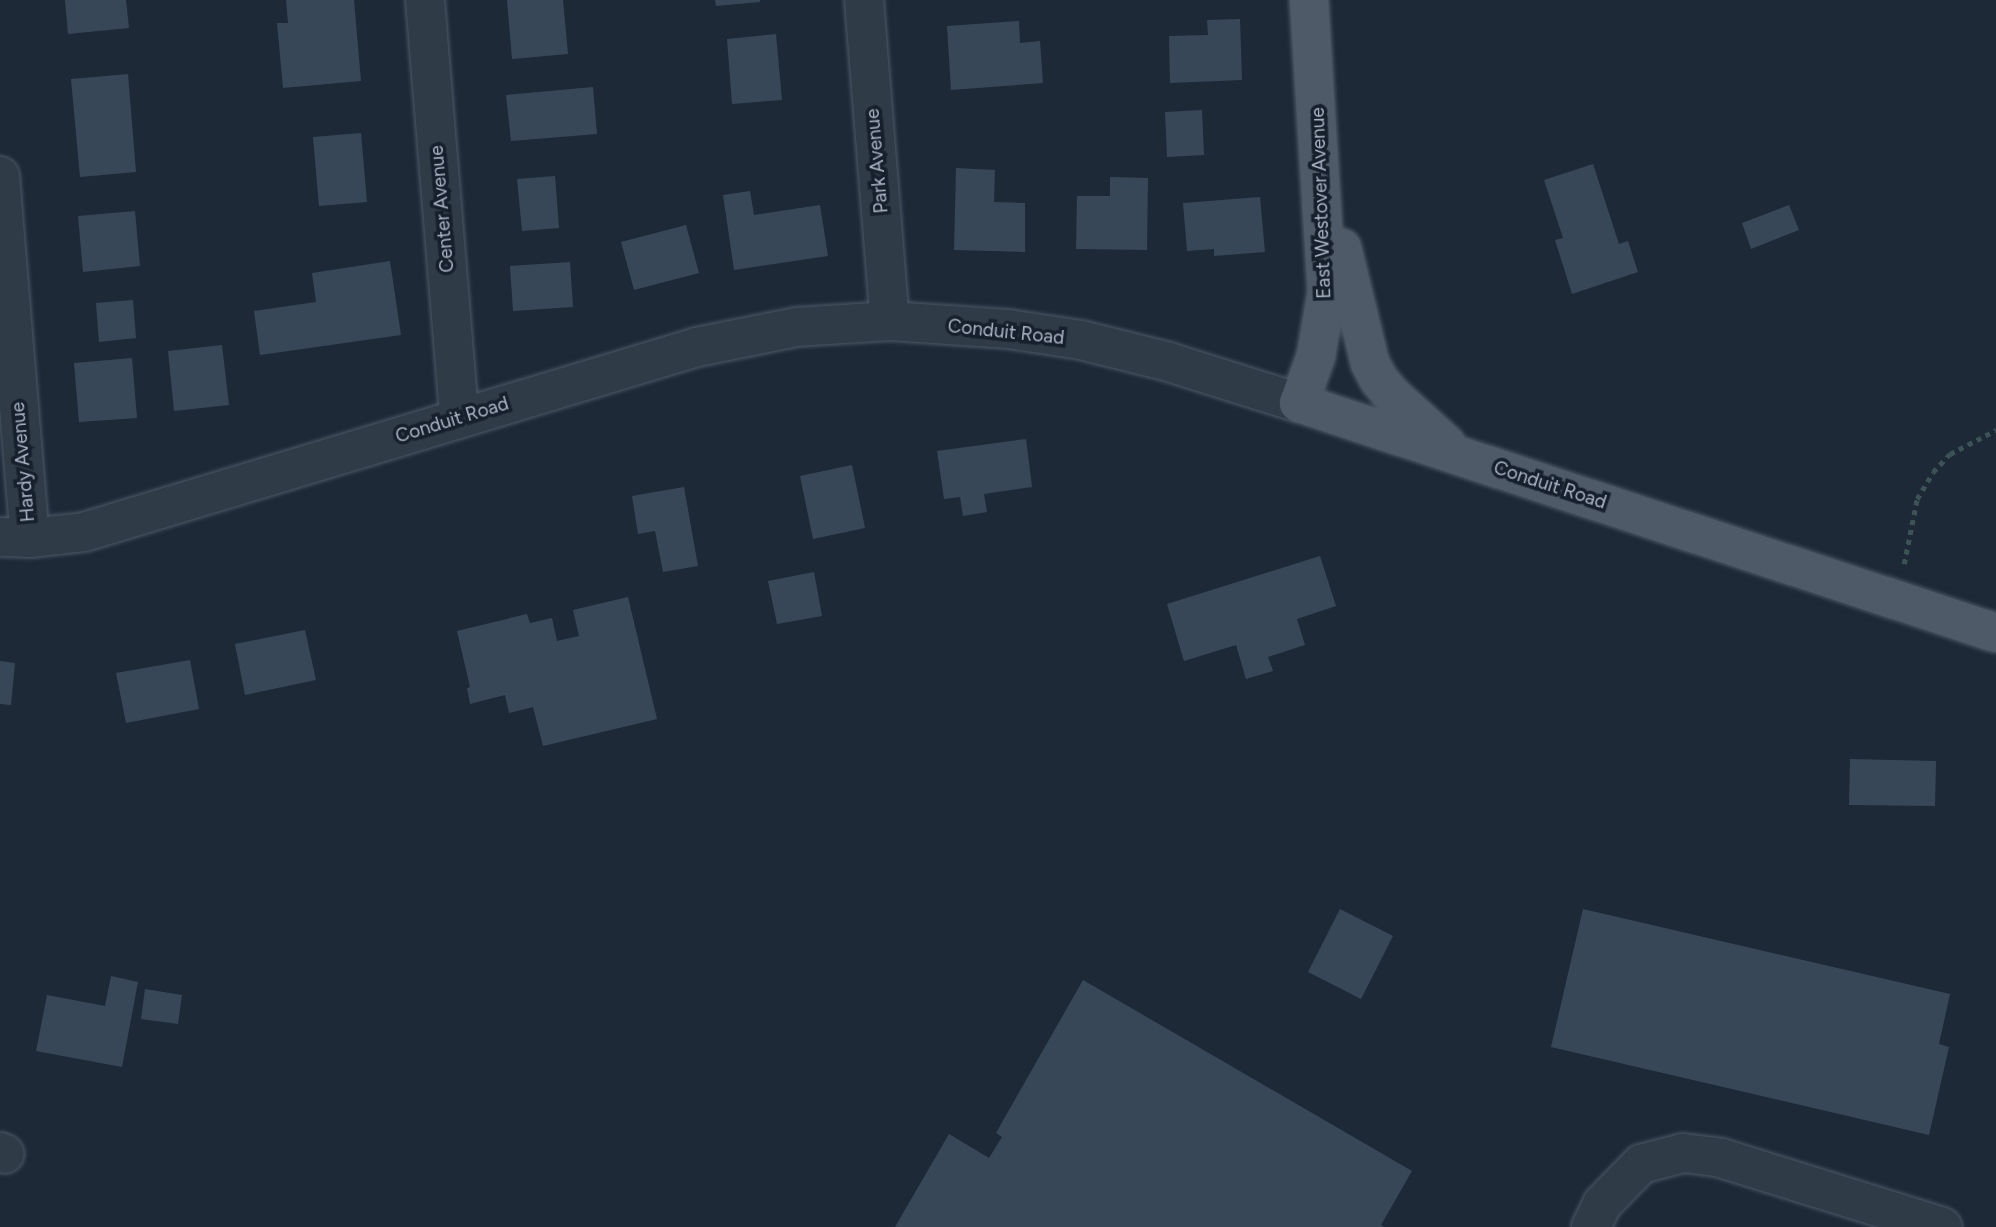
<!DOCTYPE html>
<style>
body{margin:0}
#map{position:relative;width:1996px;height:1227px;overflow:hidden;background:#1d2937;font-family:Figtree,sans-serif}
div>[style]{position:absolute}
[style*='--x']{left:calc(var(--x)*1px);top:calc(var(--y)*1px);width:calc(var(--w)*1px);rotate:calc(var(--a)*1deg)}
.building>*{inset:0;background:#384758}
.path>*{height:4.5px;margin-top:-2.25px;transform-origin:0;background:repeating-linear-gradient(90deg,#3c5356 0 5px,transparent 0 10px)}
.roads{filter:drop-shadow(0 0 2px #4e5866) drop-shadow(0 0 2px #4e5866)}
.minor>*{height:38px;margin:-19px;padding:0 19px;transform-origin:19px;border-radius:19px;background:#303b48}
.major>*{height:38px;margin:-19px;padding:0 19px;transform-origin:19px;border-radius:19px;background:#4e5a68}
span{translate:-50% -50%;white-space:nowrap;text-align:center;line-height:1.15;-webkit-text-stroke:7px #16202c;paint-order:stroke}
.street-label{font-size:19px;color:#aab5c5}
</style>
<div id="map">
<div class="building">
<div style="clip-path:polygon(65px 0,126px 0,129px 28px,68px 34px)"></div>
<div style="clip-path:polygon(286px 0,354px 0,361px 81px,283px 88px,277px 23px,288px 23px)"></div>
<div style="clip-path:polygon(507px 0,563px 0,568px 54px,512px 59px)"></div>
<div style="clip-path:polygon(715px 0,760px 0,760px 2px,716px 6px)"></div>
<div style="clip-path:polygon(1240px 19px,1242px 80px,1170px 83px,1169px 36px,1208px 35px,1207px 20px)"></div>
<div style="clip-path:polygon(1019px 21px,1020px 43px,1040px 41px,1043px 83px,951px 90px,947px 26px)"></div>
<div style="clip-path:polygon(776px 34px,782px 100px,732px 104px,727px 39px)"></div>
<div style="clip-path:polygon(128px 74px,136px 172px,80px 177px,71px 79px)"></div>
<div style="clip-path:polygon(593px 87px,597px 134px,511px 141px,506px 95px)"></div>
<div style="clip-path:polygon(1202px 110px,1204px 155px,1167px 157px,1165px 112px)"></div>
<div style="clip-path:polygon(361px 133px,367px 202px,319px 206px,313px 137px)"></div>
<div style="clip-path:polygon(1593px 164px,1619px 244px,1628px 241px,1638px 272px,1572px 294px,1555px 240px,1563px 238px,1544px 180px)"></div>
<div style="clip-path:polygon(956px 168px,995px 170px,994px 202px,1025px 203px,1025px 252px,954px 250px)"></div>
<div style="clip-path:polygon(555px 176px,559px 228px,522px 231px,517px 179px)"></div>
<div style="clip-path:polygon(1110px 177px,1148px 178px,1147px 250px,1076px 249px,1077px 196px,1110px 196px)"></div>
<div style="clip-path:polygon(750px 191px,754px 215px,820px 205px,828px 256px,734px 270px,723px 195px)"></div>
<div style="clip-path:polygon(1260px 197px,1265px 252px,1214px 256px,1214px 249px,1187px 251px,1183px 203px)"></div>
<div style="clip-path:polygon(1789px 205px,1799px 230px,1751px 249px,1742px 223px)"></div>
<div style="clip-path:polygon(135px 211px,140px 266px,83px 272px,78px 216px)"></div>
<div style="clip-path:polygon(686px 225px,699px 273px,634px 290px,621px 242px)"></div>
<div style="clip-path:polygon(390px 261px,401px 335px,260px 355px,254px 311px,316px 302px,312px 273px)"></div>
<div style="clip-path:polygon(570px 262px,573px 307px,513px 311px,510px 266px)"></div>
<div style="clip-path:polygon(133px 300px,136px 338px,99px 342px,96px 303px)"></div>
<div style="clip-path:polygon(222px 345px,229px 405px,174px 411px,168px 351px)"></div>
<div style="clip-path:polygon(132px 358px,137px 418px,79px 422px,74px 363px)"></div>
<div style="clip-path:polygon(1026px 439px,1032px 487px,984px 494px,987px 512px,963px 516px,960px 497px,944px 499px,937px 451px)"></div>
<div style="clip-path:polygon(852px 465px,865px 528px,813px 539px,800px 476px)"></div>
<div style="clip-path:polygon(684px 487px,698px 566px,663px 572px,655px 531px,638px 534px,632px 496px)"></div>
<div style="clip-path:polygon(1320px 556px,1336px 606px,1297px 619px,1305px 645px,1268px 657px,1273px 671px,1246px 679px,1236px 645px,1184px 661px,1167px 604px)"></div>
<div style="clip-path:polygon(814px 572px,822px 616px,777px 624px,768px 581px)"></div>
<div style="clip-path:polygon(628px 597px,657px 719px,543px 746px,533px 707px,509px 713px,505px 695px,470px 704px,467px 688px,470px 687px,457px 631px,527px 614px,530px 623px,552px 618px,557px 641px,579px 636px,573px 610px)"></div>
<div style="clip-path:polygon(305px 630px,316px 680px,245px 695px,235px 644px)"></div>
<div style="clip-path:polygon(190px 660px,199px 709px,126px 723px,116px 673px)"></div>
<div style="clip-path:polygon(0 661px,15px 663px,11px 705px,0 704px)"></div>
<div style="clip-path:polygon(1850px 759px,1936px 761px,1935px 806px,1849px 805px)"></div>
<div style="clip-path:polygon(1340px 909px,1393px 936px,1361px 999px,1308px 972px)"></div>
<div style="clip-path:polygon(1583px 909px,1950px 994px,1939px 1044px,1949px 1047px,1929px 1135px,1551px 1047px)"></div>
<div style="clip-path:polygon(111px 976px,138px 982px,122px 1067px,36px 1051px,47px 995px,105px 1006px)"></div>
<div style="clip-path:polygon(1083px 980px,1412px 1171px,1381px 1225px,1384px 1227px,895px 1227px,949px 1134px,989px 1158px,1002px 1137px,996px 1133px)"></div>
<div style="clip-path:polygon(145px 989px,182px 995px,178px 1024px,141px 1019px)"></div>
</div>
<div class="path">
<div style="--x:1904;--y:564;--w:66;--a:-78.7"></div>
<div style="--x:1917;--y:499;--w:31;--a:-59"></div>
<div style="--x:1933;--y:472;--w:25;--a:-47"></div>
<div style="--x:1950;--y:454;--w:52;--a:-27.6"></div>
</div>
<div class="roads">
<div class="minor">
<div style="--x:425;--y:0;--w:419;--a:85.3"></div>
<div style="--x:864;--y:0;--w:322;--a:85.4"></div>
<div style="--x:0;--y:176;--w:363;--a:85.3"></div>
<div style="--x:0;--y:537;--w:30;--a:2"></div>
<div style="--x:30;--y:538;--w:54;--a:-6.3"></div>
<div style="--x:84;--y:532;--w:640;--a:-16.79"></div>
<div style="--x:697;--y:347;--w:101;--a:-11.4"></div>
<div style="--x:796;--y:327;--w:94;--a:-3.7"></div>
<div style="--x:890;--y:321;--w:118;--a:3.9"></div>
<div style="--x:1008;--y:329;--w:74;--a:8.6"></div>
<div style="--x:1081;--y:340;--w:91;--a:14"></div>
<div style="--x:1169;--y:362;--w:136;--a:17.5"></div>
<div style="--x:0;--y:1152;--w:5;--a:22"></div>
<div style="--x:1591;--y:1227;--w:25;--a:-64"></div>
<div style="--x:1602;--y:1204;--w:56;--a:-45.7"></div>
<div style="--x:1641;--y:1164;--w:43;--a:-14.7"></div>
<div style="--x:1683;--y:1153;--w:38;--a:7"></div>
<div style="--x:1721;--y:1158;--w:232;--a:17.3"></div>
</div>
<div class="major">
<div style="--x:1309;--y:0;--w:292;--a:86.5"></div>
<div style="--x:1327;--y:291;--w:66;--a:99.6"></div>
<div style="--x:1316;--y:356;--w:50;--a:109.9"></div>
<div style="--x:1299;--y:403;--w:734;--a:18.26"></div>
<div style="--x:1342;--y:248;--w:118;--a:76.3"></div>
<div style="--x:1370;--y:363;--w:19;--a:62"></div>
<div style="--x:1379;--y:380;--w:21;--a:49"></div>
<div style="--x:1393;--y:396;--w:72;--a:42.2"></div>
</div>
</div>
<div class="street-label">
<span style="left:877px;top:161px;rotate:-95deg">Park Avenue</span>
<span style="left:1321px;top:203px;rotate:-92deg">East Westover Avenue</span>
<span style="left:442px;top:209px;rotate:-95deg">Center Avenue</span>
<span style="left:1006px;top:332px;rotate:6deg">Conduit Road</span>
<span style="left:452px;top:420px;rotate:-17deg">Conduit Road</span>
<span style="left:23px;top:462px;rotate:-95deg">Hardy Avenue</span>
<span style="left:1550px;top:485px;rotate:18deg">Conduit Road</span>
</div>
</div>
